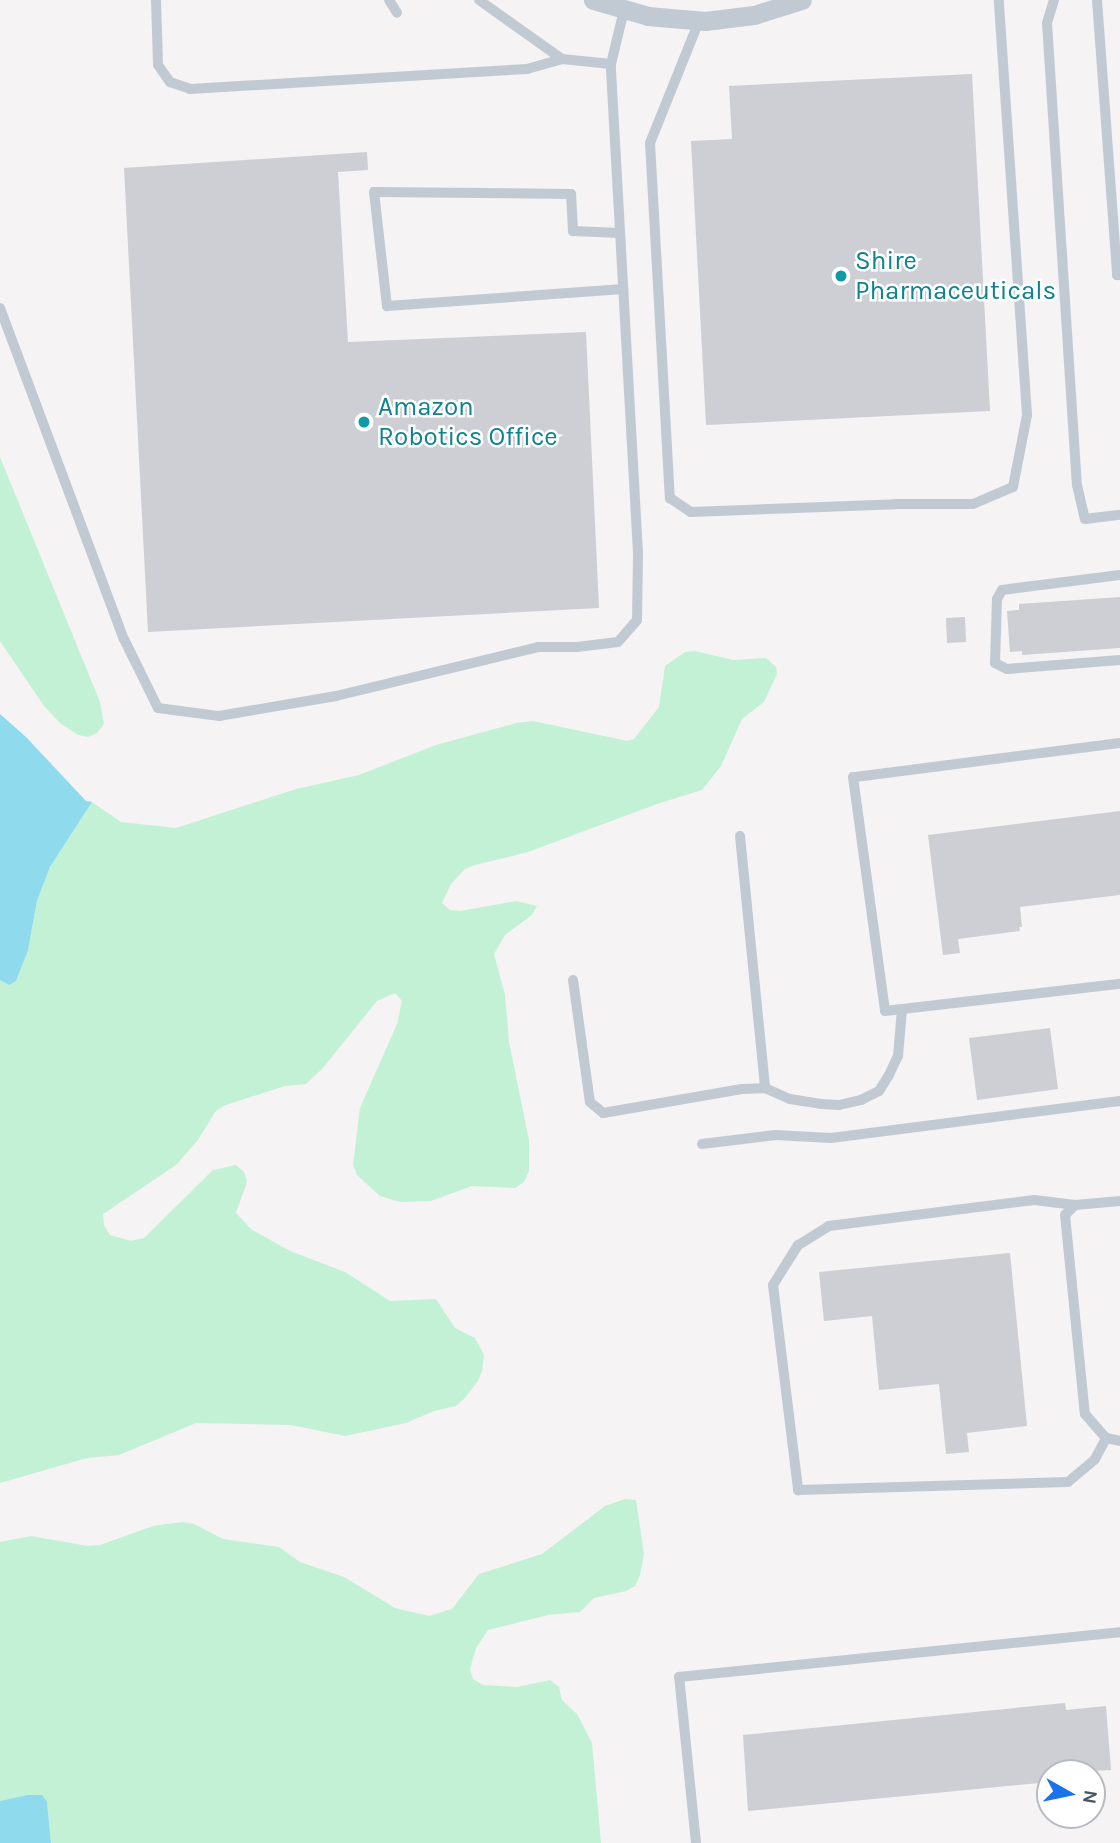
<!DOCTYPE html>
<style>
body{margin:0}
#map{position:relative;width:1120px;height:1843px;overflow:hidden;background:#f5f3f3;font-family:Karla,sans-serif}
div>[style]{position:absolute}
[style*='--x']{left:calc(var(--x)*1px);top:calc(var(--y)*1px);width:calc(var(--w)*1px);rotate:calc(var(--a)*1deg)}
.green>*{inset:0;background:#c3f1d5}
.water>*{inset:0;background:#90daee}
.building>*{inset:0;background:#cdcfd5}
.lane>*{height:10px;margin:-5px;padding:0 5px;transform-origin:5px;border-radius:5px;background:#c1cad2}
.street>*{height:19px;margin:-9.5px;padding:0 9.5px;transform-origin:9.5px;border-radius:9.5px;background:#c1cad2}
.dots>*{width:19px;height:19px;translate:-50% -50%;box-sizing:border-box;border:4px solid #fff;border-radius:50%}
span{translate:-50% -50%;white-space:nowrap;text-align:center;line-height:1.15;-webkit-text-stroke:5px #fff;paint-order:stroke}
.culture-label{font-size:26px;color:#0d838f}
.left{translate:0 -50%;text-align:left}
.north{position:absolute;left:1036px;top:1759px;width:70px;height:70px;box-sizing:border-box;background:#fff;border:2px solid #b7bbc0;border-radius:50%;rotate:99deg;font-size:19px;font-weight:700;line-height:28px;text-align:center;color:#4a5661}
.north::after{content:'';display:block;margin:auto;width:24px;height:32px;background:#1a73e8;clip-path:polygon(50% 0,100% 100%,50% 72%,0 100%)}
</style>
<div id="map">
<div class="green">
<div style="clip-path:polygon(0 457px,100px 702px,104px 724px,97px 733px,88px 737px,78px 735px,60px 723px,44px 706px,0 641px)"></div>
<div style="clip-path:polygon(695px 651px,733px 660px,766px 658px,776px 667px,777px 674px,764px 702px,742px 719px,721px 766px,702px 790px,657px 804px,528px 852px,475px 865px,465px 869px,451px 884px,442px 903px,450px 910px,461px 911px,516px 901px,537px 906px,532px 915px,505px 935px,494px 954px,505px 995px,509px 1042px,529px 1140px,529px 1171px,524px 1182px,515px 1188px,472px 1186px,431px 1201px,400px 1202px,380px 1196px,357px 1175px,353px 1165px,360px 1108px,397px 1024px,402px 1001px,395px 993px,377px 1001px,322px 1069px,306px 1084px,285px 1086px,223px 1106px,215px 1112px,198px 1140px,176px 1165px,103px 1214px,104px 1225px,110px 1235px,131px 1241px,144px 1238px,213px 1170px,236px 1165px,244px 1172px,247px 1182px,236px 1213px,251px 1229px,290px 1251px,345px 1272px,390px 1301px,436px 1299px,455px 1328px,475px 1338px,484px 1355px,482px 1371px,478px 1381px,464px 1399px,456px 1406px,434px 1411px,406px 1423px,345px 1436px,291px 1425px,196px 1423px,119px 1455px,87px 1458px,0 1483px,0 980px,9px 985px,28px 950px,37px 901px,50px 867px,92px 802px,121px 822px,176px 828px,296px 789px,359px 775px,436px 745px,516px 723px,533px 721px,627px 741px,634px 739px,659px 707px,665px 666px,685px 652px)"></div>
<div style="clip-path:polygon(625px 1499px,636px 1500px,644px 1554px,640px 1575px,635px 1586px,626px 1591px,594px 1598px,580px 1612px,548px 1615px,488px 1630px,476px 1648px,470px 1669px,473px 1679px,483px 1685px,517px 1687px,550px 1680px,559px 1687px,562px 1700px,577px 1714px,592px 1743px,601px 1843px,51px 1843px,47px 1802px,27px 1795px,0 1801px,0 1542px,31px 1536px,88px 1546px,100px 1545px,153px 1526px,182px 1522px,194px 1524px,223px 1539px,279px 1547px,300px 1562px,344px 1577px,395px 1608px,429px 1616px,452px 1609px,479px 1574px,542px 1554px,605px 1506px)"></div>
</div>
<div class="water">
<div style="clip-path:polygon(0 714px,26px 737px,86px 801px,92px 802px,50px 867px,37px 901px,28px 950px,16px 981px,9px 985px,0 980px)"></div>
<div style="clip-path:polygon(27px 1795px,42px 1795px,47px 1802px,51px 1843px,0 1843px,0 1801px)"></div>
</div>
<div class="building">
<div style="clip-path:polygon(972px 74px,990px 411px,706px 425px,691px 141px,732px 139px,729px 86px)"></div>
<div style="clip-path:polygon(367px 152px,368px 170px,338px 172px,348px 342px,586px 332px,599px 608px,148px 632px,124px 168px)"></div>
<div style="clip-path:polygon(1120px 597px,1120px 648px,1022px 655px,1022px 651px,1010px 652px,1007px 611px,1019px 610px,1019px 604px)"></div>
<div style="clip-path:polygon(965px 617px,966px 642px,947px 643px,946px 618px)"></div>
<div style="clip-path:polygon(1120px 811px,1120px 895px,1020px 907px,1022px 927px,1019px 927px,1020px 931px,958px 939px,960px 953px,943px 955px,928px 835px)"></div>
<div style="clip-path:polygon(1050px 1028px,1058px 1089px,977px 1100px,969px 1038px)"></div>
<div style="clip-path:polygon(1010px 1253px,1027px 1426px,967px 1433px,969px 1452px,946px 1454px,939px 1384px,879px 1390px,872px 1316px,824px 1321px,819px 1272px)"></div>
<div style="clip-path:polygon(1065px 1703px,1066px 1710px,1106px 1706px,1111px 1770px,1050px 1773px,1050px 1782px,748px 1811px,743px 1735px)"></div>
</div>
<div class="lane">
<div style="--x:156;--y:0;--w:65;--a:88.2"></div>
<div style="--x:158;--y:65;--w:21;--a:55"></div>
<div style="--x:170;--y:82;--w:21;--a:19"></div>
<div style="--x:190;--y:89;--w:338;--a:-3.4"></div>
<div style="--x:527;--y:69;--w:36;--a:-16"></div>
<div style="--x:389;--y:0;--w:15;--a:58"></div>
<div style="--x:479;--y:0;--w:102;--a:35.4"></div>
<div style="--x:562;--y:59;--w:49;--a:5.8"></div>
<div style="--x:611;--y:64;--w:56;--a:-76.5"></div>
<div style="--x:1054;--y:0;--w:24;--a:107"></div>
<div style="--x:1047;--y:23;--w:463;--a:86.3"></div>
<div style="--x:1077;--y:485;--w:35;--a:77"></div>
<div style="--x:1085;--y:519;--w:35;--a:-7"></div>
<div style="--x:1097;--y:0;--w:276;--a:85.8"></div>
<div style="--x:1117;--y:275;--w:3;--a:0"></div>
<div style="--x:699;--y:21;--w:131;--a:111.9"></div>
<div style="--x:650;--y:143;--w:356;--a:86.8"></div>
<div style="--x:670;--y:498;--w:25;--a:34"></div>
<div style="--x:691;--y:512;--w:205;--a:-2.2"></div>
<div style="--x:896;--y:504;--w:77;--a:0"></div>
<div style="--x:973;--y:504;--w:43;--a:-23"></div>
<div style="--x:1013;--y:487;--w:73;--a:-79"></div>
<div style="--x:1027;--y:415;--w:416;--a:-93.9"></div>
<div style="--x:620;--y:233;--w:47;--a:-177.6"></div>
<div style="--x:573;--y:231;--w:37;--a:-93"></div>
<div style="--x:571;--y:194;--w:197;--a:-179.4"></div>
<div style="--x:374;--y:192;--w:115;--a:83.5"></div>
<div style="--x:387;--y:306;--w:237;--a:-4.1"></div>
<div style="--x:0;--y:308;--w:353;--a:69.5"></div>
<div style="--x:124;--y:639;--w:77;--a:63.8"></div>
<div style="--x:158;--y:708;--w:62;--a:7.5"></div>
<div style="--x:219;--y:716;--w:119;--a:-9.7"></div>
<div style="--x:336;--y:696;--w:208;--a:-13.6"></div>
<div style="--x:538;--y:647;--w:39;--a:0"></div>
<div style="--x:577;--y:647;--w:41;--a:-7"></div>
<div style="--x:618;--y:642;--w:29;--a:-49"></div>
<div style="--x:637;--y:620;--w:67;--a:-89.1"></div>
<div style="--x:638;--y:553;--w:490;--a:-93.2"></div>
<div style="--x:1120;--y:575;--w:119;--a:172.8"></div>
<div style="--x:1002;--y:590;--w:10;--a:119"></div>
<div style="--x:997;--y:599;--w:64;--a:91.8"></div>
<div style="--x:995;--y:663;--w:13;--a:27"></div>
<div style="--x:1007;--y:669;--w:113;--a:-4.6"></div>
<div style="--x:1120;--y:743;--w:269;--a:172.7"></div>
<div style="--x:853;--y:777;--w:236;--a:82.2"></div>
<div style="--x:885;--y:1011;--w:237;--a:-6.6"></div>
<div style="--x:740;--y:836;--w:253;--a:84.3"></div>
<div style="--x:573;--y:980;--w:123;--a:82.1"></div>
<div style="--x:590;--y:1102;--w:17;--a:40"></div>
<div style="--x:603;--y:1113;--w:141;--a:-9.8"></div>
<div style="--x:742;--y:1089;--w:23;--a:-2"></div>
<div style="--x:765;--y:1088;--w:27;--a:24"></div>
<div style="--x:790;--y:1099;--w:31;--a:9"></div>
<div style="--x:821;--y:1104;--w:18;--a:3"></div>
<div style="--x:839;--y:1105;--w:23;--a:-13"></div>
<div style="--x:861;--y:1100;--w:20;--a:-27"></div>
<div style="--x:879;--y:1091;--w:19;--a:-58"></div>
<div style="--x:889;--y:1075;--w:21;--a:-65"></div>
<div style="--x:898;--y:1056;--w:47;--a:-85.1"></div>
<div style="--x:702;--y:1144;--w:74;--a:-7"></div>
<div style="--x:775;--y:1135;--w:56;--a:3.1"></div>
<div style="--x:831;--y:1138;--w:291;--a:-7.3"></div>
<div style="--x:1120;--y:1201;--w:45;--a:174.9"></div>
<div style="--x:1075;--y:1205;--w:14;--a:135"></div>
<div style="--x:1065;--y:1215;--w:200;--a:84.3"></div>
<div style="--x:1085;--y:1414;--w:32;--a:49"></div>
<div style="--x:1106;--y:1438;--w:14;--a:12"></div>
<div style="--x:1075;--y:1205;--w:41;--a:-173"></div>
<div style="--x:1034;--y:1200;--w:207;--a:172.8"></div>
<div style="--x:829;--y:1226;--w:36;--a:148"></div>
<div style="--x:798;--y:1245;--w:47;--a:122"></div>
<div style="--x:773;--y:1285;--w:207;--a:83"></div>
<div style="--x:798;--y:1490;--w:270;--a:-1.7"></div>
<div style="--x:1068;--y:1482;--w:35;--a:-40"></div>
<div style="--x:1095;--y:1459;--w:24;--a:-62"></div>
<div style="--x:696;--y:1843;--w:167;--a:-95.8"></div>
<div style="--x:679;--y:1677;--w:443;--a:-5.8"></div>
</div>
<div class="street">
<div style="--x:593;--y:0;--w:57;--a:16.2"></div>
<div style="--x:648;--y:16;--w:57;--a:5"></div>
<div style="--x:705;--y:21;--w:49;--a:-7"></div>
<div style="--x:754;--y:15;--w:50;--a:-17.4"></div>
</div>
<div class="dots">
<div style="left:841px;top:276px;background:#0f9aa8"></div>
<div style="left:364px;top:422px;background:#0f9aa8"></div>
</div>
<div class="culture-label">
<span class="left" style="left:855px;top:276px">Shire<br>Pharmaceuticals</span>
<span class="left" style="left:378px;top:422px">Amazon<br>Robotics Office</span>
</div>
<div class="north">N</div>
</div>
